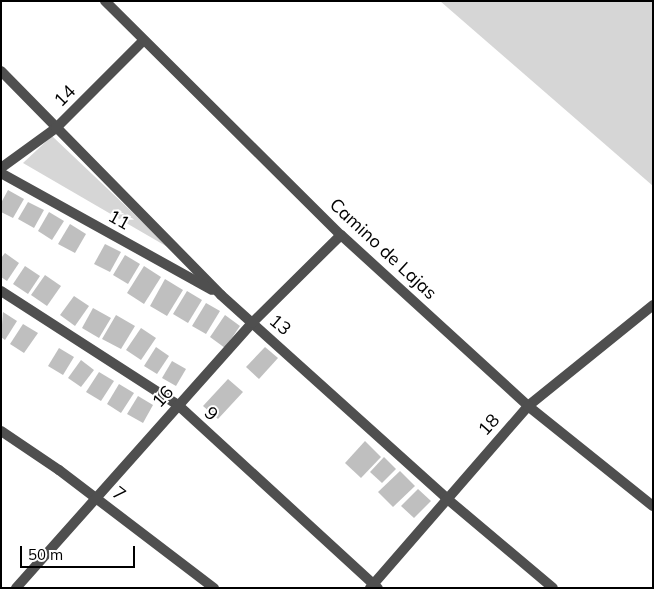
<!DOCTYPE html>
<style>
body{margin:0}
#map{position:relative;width:654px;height:589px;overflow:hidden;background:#fff;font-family:Mulish,sans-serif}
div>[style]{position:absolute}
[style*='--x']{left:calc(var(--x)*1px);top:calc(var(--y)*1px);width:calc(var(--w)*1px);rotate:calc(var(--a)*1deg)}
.green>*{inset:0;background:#d6d6d6}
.building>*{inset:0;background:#bfbfbf}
.minor>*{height:10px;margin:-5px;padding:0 5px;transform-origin:5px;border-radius:5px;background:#4f4f4f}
.tertiary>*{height:10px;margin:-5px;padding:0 5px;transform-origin:5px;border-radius:5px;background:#4f4f4f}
span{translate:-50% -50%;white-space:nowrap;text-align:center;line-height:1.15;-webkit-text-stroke:4px #fff;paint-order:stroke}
.street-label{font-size:18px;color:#000}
.frame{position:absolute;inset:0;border:2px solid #000;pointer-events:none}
.scale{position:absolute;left:20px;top:546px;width:115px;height:22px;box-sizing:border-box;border:2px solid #000;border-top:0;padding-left:6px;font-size:15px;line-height:18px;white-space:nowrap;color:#000;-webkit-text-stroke:4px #fff;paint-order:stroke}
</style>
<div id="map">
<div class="green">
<div style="clip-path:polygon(440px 1px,653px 1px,653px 186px)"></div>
<div style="clip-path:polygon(52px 136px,171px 249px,23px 163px)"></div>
</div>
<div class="building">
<div style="clip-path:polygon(8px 190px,24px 199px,13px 218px,1px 212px,1px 203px)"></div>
<div style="clip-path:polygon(28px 202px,44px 210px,34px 228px,18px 219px)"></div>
<div style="clip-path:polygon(49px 212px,64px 221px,52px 240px,38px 231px)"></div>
<div style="clip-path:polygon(70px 224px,86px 234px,75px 253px,58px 244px)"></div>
<div style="clip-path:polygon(105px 244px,121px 252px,110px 272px,94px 264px)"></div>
<div style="clip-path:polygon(5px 253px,19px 263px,7px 281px,1px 277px,1px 258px)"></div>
<div style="clip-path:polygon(125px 255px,140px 264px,128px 284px,113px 275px)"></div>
<div style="clip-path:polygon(25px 266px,40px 276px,28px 294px,13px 284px)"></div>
<div style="clip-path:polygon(144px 266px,161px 277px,144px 304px,127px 293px)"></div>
<div style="clip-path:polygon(45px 275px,61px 286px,47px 306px,31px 295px)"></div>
<div style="clip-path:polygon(165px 279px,183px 290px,167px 316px,150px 306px)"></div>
<div style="clip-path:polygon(187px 291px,202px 300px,188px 323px,173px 314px)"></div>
<div style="clip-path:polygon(74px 296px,89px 306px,75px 326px,60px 315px)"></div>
<div style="clip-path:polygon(206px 303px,220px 311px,206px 334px,192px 326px)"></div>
<div style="clip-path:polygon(93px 308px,111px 318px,99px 338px,82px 328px)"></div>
<div style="clip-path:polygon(3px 312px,17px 321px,5px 340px,1px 337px)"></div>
<div style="clip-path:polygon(116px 315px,135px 326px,121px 349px,102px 339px)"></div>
<div style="clip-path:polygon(225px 315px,240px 326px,225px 348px,210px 337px)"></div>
<div style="clip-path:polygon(23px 324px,38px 333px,24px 353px,10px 344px)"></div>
<div style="clip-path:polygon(141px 328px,156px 338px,141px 360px,126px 350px)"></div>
<div style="clip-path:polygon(156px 347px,169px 356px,157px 374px,144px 366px)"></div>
<div style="clip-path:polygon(265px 347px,278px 358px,259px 379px,246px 367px)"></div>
<div style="clip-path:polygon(59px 348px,74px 357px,63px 375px,48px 366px)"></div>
<div style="clip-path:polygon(81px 360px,94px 370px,81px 387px,68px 378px)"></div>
<div style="clip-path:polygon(172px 361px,186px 369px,176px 386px,162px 378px)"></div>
<div style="clip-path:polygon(99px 372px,114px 381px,101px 401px,86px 392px)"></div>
<div style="clip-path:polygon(228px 379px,243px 392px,218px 419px,203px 406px)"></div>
<div style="clip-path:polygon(119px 384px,134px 393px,121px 413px,107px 404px)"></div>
<div style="clip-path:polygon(138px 396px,153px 405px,143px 423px,127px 414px)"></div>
<div style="clip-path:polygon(365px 441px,381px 457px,361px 478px,345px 463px)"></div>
<div style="clip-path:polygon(384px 457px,396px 469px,382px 483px,370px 472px)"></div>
<div style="clip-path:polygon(400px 471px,415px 486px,393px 507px,378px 492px)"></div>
<div style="clip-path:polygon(418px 489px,431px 501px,414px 518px,401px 506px)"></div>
</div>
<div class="minor">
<div style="--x:1;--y:71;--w:314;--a:45.5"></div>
<div style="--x:221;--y:295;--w:302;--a:42"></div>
<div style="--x:445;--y:497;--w:141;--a:40.1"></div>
<div style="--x:1;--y:168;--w:68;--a:-36"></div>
<div style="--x:56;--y:128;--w:124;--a:-45"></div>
<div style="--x:1;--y:173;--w:241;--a:29"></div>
<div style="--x:1;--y:291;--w:211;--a:32.8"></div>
<div style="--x:178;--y:405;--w:271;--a:42.5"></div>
<div style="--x:1;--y:431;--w:70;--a:33.9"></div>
<div style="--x:59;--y:470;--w:195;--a:37.3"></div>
<div style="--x:16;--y:588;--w:355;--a:-48.3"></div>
<div style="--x:252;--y:323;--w:125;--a:-44.7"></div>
<div style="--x:370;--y:588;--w:241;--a:-49"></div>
<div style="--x:528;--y:406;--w:161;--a:-38.9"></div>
</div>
<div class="tertiary">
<div style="--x:105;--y:1;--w:332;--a:44.8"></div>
<div style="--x:341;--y:235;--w:253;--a:42.4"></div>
<div style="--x:528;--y:406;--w:160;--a:38.7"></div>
</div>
<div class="street-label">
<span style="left:65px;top:96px;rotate:-45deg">14</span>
<span style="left:119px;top:220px;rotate:29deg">11</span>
<span style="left:383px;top:249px;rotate:43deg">Camino de Lajas</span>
<span style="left:280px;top:325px;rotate:40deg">13</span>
<span style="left:163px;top:397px;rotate:-48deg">16</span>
<span style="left:211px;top:414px;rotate:42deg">9</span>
<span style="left:489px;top:425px;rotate:-48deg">18</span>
<span style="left:119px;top:494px;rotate:37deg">7</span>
</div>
<div class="frame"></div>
<div class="scale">50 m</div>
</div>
